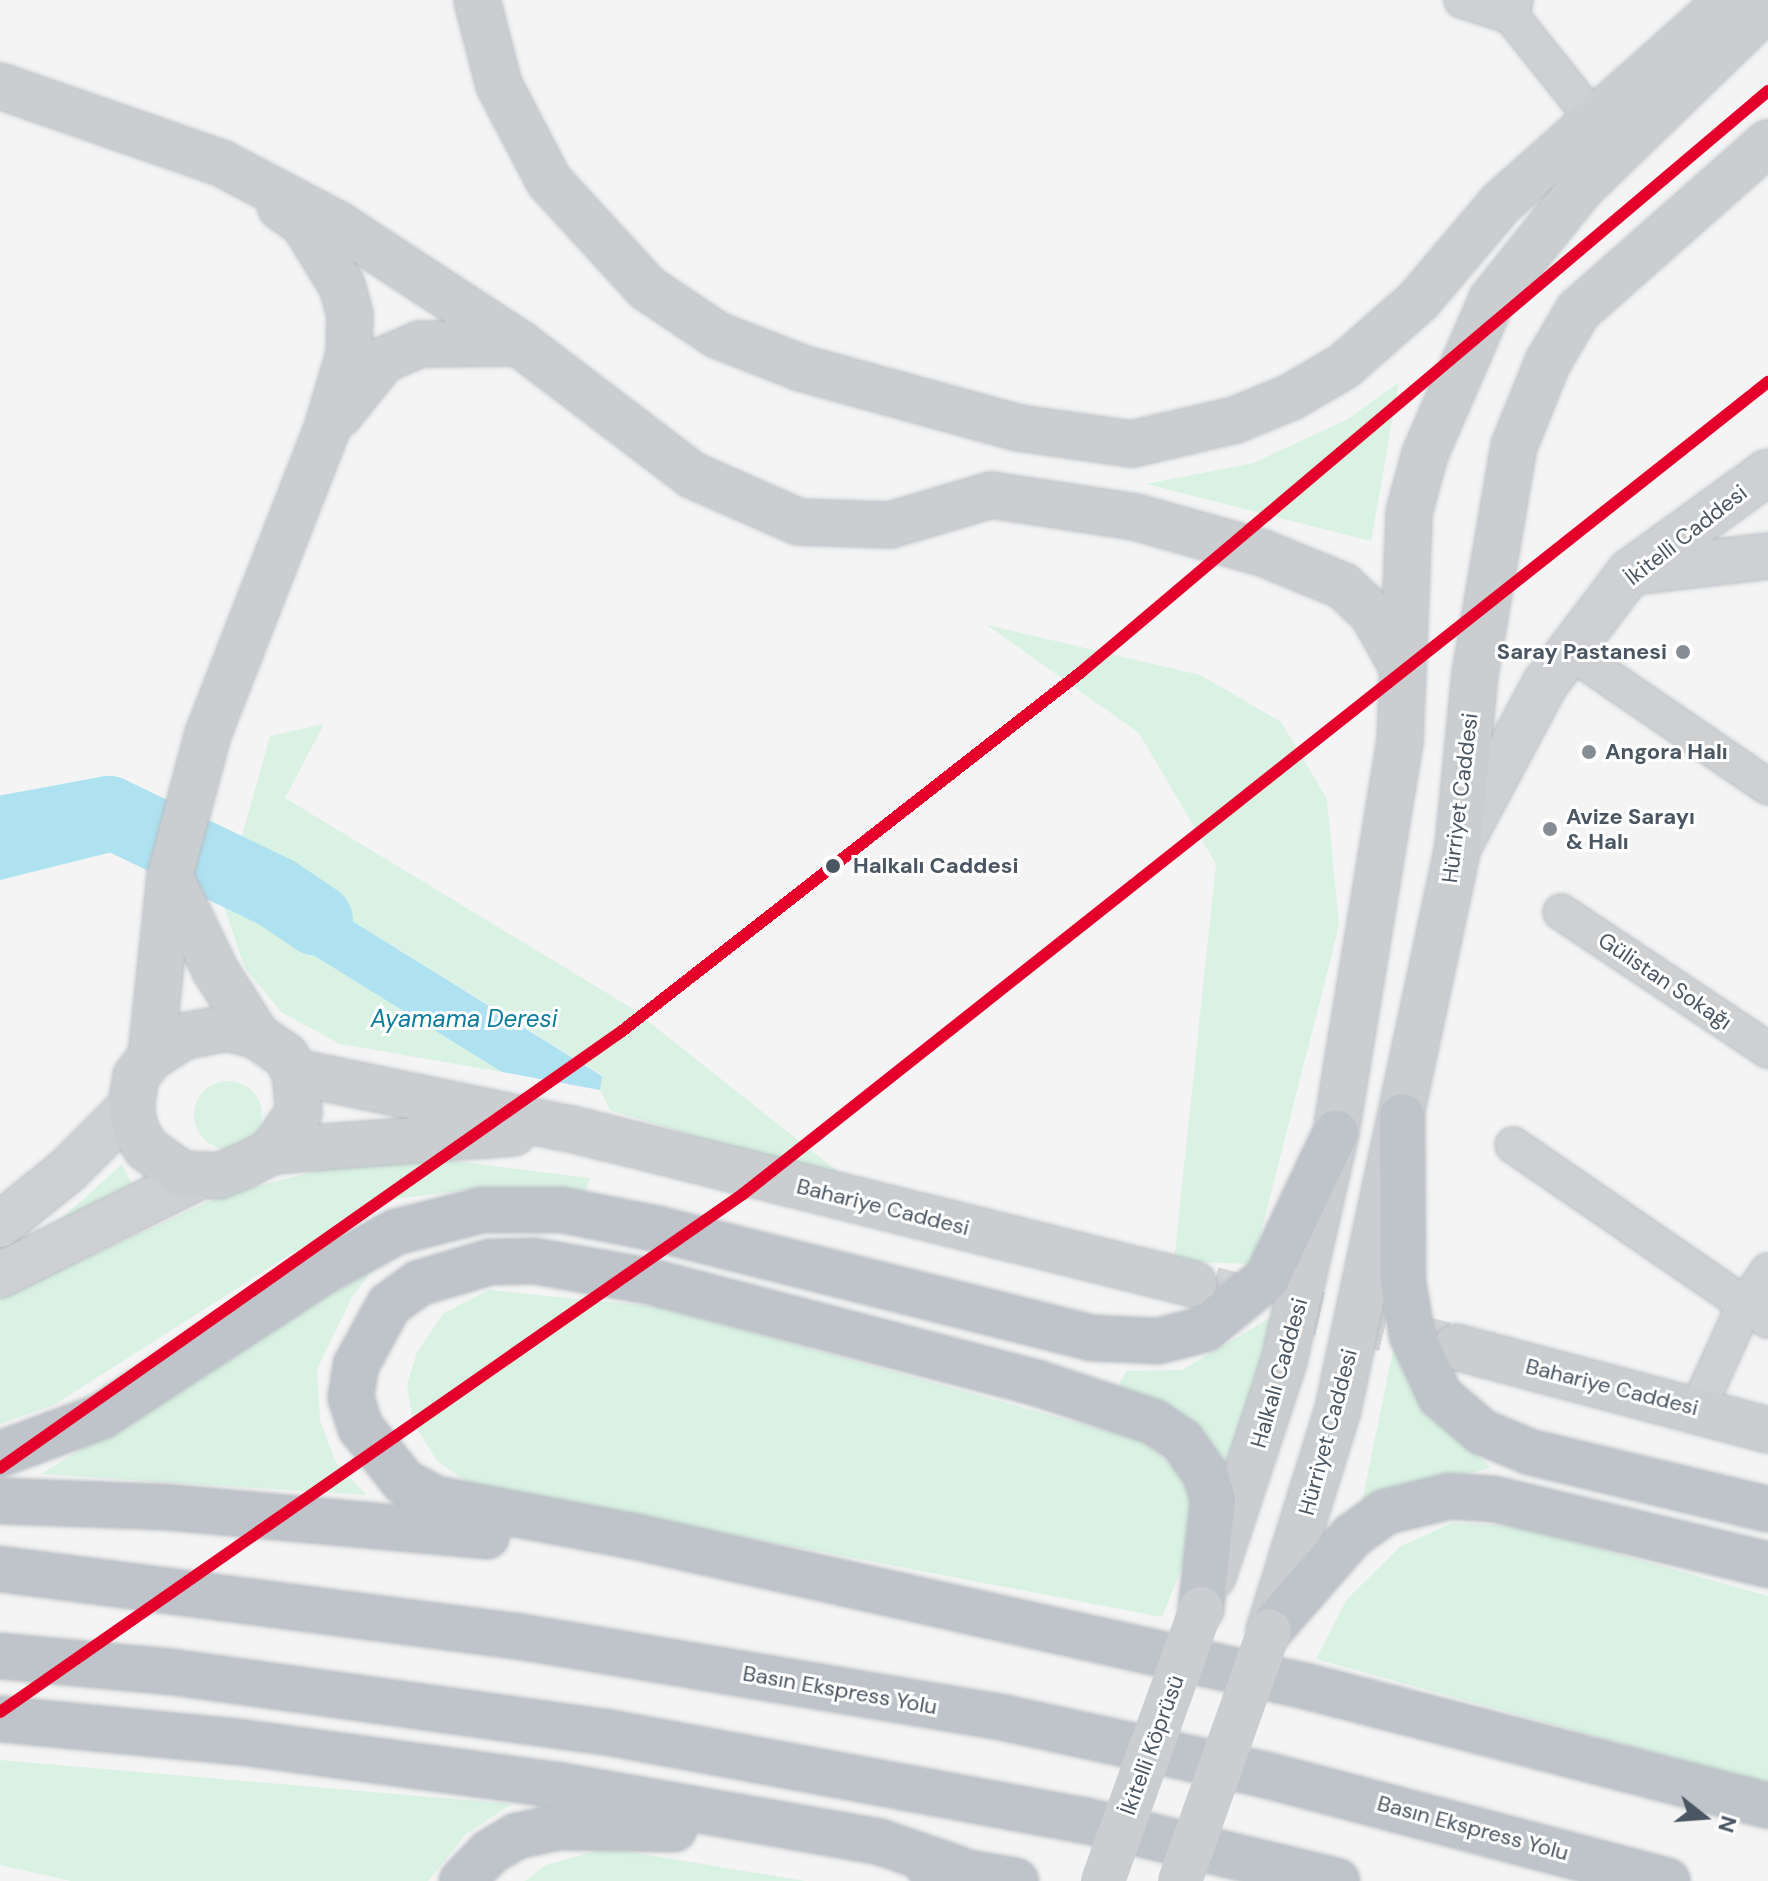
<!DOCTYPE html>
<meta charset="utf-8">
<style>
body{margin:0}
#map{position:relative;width:1768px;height:1881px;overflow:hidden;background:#f4f4f4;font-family:"DM Sans",sans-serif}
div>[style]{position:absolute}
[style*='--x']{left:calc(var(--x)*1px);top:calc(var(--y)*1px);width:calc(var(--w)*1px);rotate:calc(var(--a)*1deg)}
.green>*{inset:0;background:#d9f2e3}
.round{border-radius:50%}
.water>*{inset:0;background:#aee2f0}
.river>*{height:72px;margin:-36px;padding:0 36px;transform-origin:36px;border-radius:36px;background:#aee2f0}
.primary-tunnel>*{height:44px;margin-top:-22px;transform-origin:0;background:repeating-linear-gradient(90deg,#d2d4d7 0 44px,transparent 0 66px)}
.roads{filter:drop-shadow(0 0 2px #b9bec3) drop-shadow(0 0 2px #b9bec3)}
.street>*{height:34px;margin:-17px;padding:0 17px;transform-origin:17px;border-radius:17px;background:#ced0d2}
.secondary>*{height:44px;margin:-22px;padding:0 22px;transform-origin:22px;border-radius:22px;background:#ced0d4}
.primary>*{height:44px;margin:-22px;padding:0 22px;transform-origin:22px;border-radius:22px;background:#caced1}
.highway>*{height:44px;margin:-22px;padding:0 22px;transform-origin:22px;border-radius:22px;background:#bec4c9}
.primary-bridge>*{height:44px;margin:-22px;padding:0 22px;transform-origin:22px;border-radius:22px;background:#caced1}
.metro-1>*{height:12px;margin:-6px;padding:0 6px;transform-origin:6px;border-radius:6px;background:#e4002b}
.dots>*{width:22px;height:22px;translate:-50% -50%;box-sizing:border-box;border:4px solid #fff;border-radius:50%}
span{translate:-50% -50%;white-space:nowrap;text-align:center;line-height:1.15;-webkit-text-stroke:6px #fff;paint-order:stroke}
.street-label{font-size:22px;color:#4a5661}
.poi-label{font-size:22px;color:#4a5661;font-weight:700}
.right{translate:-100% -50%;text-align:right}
.left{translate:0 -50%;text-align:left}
.stop-label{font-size:22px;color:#4a5661;font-weight:700}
.water-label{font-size:24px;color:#0c7c9b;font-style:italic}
.north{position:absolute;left:1664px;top:1777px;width:80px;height:80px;-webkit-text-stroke:6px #fff;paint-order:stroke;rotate:107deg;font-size:22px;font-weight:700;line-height:32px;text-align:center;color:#4a5661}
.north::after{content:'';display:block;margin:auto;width:28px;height:36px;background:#4a5661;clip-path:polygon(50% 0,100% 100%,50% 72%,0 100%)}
</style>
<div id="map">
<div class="green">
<div style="clip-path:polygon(1399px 382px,1371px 541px,1146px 484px,1253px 463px,1348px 419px)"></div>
<div style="clip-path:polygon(987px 625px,1200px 675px,1281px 722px,1327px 799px,1339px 926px,1253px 1264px,1174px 1261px,1216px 864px,1139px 733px)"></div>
<div style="clip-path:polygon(324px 724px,285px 798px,630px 1007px,855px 1185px,610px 1110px,600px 1090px,602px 1075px,238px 850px,270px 736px)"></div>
<div style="clip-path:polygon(221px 898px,502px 1072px,340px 1044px,281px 1012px,245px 968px)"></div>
<div class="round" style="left:194px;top:1081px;width:68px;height:68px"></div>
<div style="clip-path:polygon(431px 1158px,590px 1178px,585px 1192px,480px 1188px,389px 1200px,286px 1257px,54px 1405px,0 1424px,0 1298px,223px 1195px,332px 1167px)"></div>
<div style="clip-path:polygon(122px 1164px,141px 1202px,39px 1239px)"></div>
<div style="clip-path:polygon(375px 1267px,352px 1297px,317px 1369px,320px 1420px,335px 1461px,366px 1495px,41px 1474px)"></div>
<div style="clip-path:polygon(489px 1290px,660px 1307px,1140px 1440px,1181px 1472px,1200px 1522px,1162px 1617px,472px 1485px,437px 1461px,413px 1422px,407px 1385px,417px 1352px,444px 1313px)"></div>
<div style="clip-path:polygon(1275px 1315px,1230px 1475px,1116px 1391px,1126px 1371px,1182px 1370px)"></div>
<div style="clip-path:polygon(1396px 1336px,1449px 1429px,1491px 1468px,1420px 1485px,1360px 1511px)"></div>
<div style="clip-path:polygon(1452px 1523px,1518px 1526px,1768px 1596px,1768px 1784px,1316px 1659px,1347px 1599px,1401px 1546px)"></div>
<div style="clip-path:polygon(0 1760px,512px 1804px,466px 1834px,428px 1881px,71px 1881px,0 1865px)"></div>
<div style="clip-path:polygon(607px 1848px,805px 1881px,525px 1881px,546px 1865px)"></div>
</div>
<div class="water">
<div style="clip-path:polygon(113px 789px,166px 811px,150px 867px,120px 850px,0 880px,0 812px)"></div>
<div style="clip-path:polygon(238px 850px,602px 1076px,600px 1090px,502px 1072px,221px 898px)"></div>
</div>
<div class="river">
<div style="--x:0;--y:832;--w:111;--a:-10.4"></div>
<div style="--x:109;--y:812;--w:187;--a:25.7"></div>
<div style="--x:277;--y:893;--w:48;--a:34"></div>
</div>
<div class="primary-tunnel">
<div style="--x:1213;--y:1289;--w:239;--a:13.3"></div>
</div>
<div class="roads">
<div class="street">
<div style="--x:1462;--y:0;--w:52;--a:18.1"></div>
<div style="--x:1515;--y:0;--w:16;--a:104"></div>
<div style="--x:1511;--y:16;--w:133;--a:51.4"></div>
<div style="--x:1568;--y:650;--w:242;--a:34.4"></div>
<div style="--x:1561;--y:912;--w:249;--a:33.7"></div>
<div style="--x:1513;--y:1145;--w:309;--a:34.5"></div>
<div style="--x:1698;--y:1408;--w:113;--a:-65.5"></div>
<div style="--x:1745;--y:1305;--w:41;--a:-55.9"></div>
</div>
<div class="secondary">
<div style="--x:1632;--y:572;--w:137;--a:-6.7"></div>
<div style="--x:1459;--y:845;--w:183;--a:-61.9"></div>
<div style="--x:1545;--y:684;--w:141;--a:-52.8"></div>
<div style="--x:1630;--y:572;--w:170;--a:-35.9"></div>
<div style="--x:0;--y:1225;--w:86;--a:-38.9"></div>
<div style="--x:67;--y:1171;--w:91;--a:-45"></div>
<div style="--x:0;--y:1275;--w:220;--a:-26.4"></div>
</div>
<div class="primary">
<div style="--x:477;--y:0;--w:88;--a:75.5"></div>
<div style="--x:499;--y:85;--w:108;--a:62.5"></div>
<div style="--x:549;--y:181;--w:145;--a:47.5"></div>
<div style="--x:647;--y:288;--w:84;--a:33.9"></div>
<div style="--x:717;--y:335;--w:90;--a:21.4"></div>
<div style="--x:801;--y:368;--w:226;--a:15.4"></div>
<div style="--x:1019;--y:428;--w:114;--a:8.1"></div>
<div style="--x:1132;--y:444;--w:106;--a:-13.1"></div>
<div style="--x:1235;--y:420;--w:61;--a:-22.3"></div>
<div style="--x:1291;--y:397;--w:61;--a:-30.3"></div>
<div style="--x:1344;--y:366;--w:100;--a:-41.3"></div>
<div style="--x:1419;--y:300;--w:127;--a:-49.8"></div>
<div style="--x:1501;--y:203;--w:305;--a:-41.7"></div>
<div style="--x:0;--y:86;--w:234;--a:19.2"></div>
<div style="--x:221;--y:163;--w:131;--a:27.7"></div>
<div style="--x:337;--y:224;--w:217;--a:33.2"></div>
<div style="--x:519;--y:343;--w:218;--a:37.3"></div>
<div style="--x:692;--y:475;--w:117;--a:23.7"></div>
<div style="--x:799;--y:522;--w:91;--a:1.9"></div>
<div style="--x:890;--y:525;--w:105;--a:-16.5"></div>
<div style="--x:991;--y:495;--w:146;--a:8.7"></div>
<div style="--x:1135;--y:517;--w:133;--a:15.7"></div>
<div style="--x:1263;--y:553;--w:87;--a:22.4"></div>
<div style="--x:1343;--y:586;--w:40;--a:43"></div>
<div style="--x:1372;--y:613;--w:63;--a:60.6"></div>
<div style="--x:339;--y:415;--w:70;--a:-51.3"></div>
<div style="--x:383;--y:360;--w:40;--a:-23.4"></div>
<div style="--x:420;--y:344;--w:99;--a:-0.6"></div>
<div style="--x:170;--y:876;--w:104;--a:64.4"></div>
<div style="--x:215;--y:970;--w:78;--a:57.5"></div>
<div style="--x:228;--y:1028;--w:30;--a:15"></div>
<div style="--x:257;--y:1036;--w:35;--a:35"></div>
<div style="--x:286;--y:1056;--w:18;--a:61"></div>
<div style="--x:295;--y:1072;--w:40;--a:84.3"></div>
<div style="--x:299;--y:1112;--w:47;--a:124.7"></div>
<div style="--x:272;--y:1151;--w:30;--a:152"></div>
<div style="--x:246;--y:1165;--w:29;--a:158"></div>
<div style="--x:219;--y:1176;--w:37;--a:-177"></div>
<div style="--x:182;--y:1174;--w:44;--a:-144.2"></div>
<div style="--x:146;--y:1148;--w:22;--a:-120"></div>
<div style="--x:135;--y:1129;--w:22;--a:-100"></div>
<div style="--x:131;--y:1107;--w:31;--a:-81"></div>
<div style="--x:136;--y:1076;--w:24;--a:-52"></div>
<div style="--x:151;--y:1057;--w:39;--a:-32"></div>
<div style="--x:184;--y:1036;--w:45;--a:-10.3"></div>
<div style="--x:151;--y:1057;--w:182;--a:-84"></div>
<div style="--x:170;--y:876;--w:147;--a:-75"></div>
<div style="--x:208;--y:734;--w:324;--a:-68.7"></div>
<div style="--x:326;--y:432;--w:80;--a:-73.4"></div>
<div style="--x:349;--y:355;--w:40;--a:-88.6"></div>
<div style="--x:350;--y:315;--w:30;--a:-105"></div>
<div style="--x:342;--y:286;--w:73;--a:-121.5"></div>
<div style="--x:304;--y:224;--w:29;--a:-144"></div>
<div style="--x:295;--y:1072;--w:282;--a:11.7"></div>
<div style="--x:571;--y:1129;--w:642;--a:13.97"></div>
<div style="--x:272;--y:1151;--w:242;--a:-4.3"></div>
<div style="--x:1456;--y:1347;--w:323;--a:14.9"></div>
<div style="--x:1213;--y:1576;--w:226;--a:-71.7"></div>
<div style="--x:1284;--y:1361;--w:235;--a:-77.2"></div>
<div style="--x:1336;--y:1132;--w:395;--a:-80.7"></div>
<div style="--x:1400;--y:742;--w:229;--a:-87.7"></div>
<div style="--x:1409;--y:513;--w:61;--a:-74.8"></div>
<div style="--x:1425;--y:454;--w:169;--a:-66.6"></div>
<div style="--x:1492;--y:299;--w:142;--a:-51.3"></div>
<div style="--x:1581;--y:188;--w:260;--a:-44.1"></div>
<div style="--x:1269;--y:1631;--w:232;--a:-72.7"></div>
<div style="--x:1338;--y:1409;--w:575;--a:-77.95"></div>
<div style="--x:1458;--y:847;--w:174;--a:-84.4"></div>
<div style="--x:1475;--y:674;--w:231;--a:-80.3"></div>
<div style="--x:1514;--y:446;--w:91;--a:-68"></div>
<div style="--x:1548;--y:362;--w:59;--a:-59.5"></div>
<div style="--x:1578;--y:311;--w:254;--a:-41.5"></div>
</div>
<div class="highway">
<div style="--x:1402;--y:1116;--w:166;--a:89.7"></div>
<div style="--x:1403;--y:1282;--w:54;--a:80.4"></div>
<div style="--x:1412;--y:1335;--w:67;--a:65.3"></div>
<div style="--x:1440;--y:1396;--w:55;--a:40.6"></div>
<div style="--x:1482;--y:1432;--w:52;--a:22.6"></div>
<div style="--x:1530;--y:1452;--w:245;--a:13.5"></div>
<div style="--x:0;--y:1454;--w:109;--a:-20.4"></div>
<div style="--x:102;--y:1416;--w:262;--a:-33.1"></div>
<div style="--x:321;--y:1273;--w:85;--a:-28.7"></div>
<div style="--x:396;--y:1232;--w:89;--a:-14.3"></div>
<div style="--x:482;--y:1210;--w:80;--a:0"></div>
<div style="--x:562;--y:1210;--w:98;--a:11.2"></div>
<div style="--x:658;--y:1229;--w:447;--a:14.1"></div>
<div style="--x:1092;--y:1338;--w:66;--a:2.6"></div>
<div style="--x:1158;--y:1341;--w:49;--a:-14.3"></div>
<div style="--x:1205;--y:1329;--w:80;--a:-39.4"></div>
<div style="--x:1267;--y:1278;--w:161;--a:-64.7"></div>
<div style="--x:0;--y:1501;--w:166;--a:2.1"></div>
<div style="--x:166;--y:1507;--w:322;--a:5.2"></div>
<div style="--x:0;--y:1569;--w:526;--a:7.42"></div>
<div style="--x:522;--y:1637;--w:490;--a:9.5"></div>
<div style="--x:1005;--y:1718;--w:271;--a:12.3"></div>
<div style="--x:1270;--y:1776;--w:411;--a:14.8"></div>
<div style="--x:1201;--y:1609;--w:110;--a:-83.7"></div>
<div style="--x:1213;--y:1500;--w:26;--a:-106"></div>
<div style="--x:1206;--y:1475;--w:42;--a:-125.2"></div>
<div style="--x:1182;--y:1441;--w:34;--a:-146"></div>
<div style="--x:1154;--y:1422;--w:123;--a:-161.6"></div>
<div style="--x:1037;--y:1383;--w:402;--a:-165.3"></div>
<div style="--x:648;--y:1281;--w:116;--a:-170"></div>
<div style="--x:534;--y:1261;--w:44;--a:178.7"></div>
<div style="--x:490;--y:1262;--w:74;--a:163.5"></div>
<div style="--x:419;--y:1283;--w:37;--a:144"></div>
<div style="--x:389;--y:1305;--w:68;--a:118.8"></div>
<div style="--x:356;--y:1365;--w:33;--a:99"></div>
<div style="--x:351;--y:1398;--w:32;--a:72"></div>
<div style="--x:361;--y:1428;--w:69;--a:51.5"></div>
<div style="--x:404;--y:1482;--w:36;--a:28"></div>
<div style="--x:436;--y:1499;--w:205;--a:10.7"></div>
<div style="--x:637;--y:1537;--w:689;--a:12.58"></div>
<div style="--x:1309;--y:1687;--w:474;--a:14.5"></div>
<div style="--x:1269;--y:1631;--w:126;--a:-48.9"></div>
<div style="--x:1352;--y:1536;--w:41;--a:-36"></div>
<div style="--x:1385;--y:1512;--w:66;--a:-14"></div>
<div style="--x:1449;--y:1496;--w:45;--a:3.8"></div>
<div style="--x:1494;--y:1499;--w:282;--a:13.5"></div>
<div style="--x:0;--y:1656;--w:173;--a:5.3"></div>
<div style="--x:172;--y:1672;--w:438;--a:7.9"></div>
<div style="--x:606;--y:1732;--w:485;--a:10.5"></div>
<div style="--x:1083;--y:1820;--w:261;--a:13.5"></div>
<div style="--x:0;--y:1719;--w:240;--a:5.5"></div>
<div style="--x:239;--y:1742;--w:321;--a:7.7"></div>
<div style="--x:557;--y:1785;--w:328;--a:10"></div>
<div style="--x:880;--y:1842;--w:83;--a:19.1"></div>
<div style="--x:928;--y:1866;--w:89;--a:9.7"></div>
<div style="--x:462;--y:1881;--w:40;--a:-46"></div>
<div style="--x:490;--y:1852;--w:31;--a:-31"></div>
<div style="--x:517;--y:1836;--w:43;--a:-12.1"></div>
<div style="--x:559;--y:1827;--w:115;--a:1"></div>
</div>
</div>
<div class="primary-bridge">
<div style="--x:1103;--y:1881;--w:289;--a:-70.2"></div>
<div style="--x:1180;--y:1881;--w:265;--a:-70.4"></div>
</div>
<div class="metro-1">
<div style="--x:0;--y:1468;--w:760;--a:-35.09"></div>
<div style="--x:622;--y:1031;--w:581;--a:-38.01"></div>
<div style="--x:1080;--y:673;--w:901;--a:-40.23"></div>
<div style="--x:0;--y:1712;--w:906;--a:-34.88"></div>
<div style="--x:743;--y:1194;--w:1308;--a:-38.39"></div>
</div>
<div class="dots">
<div style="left:1683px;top:652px;background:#868d94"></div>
<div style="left:1589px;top:752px;background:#868d94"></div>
<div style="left:1550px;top:829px;background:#868d94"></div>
<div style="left:833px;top:866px;background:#4a5661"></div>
</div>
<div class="street-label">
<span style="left:1686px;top:535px;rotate:-38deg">İkitelli Caddesi</span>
<span style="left:1460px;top:798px;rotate:-83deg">Hürriyet Caddesi</span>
<span style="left:1665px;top:981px;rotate:34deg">Gülistan Sokağı</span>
<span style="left:883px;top:1207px;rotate:14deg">Bahariye Caddesi</span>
<span style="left:1279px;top:1373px;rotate:-74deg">Halkalı Caddesi</span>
<span style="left:1612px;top:1387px;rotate:14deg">Bahariye Caddesi</span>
<span style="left:1328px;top:1432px;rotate:-75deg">Hürriyet Caddesi</span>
<span style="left:840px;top:1690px;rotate:10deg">Basın Ekspress Yolu</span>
<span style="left:1152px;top:1745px;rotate:-70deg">İkitelli Köprüsü</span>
<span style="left:1473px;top:1828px;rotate:15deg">Basın Ekspress Yolu</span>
</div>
<div class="poi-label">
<span class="right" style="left:1667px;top:652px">Saray Pastanesi</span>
<span class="left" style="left:1605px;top:752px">Angora Halı</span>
<span class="left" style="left:1566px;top:829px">Avize Sarayı<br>&amp; Halı</span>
</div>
<div class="stop-label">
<span class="left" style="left:853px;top:866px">Halkalı Caddesi</span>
</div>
<div class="water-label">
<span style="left:464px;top:1019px">Ayamama Deresi</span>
</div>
<div class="north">N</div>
</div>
